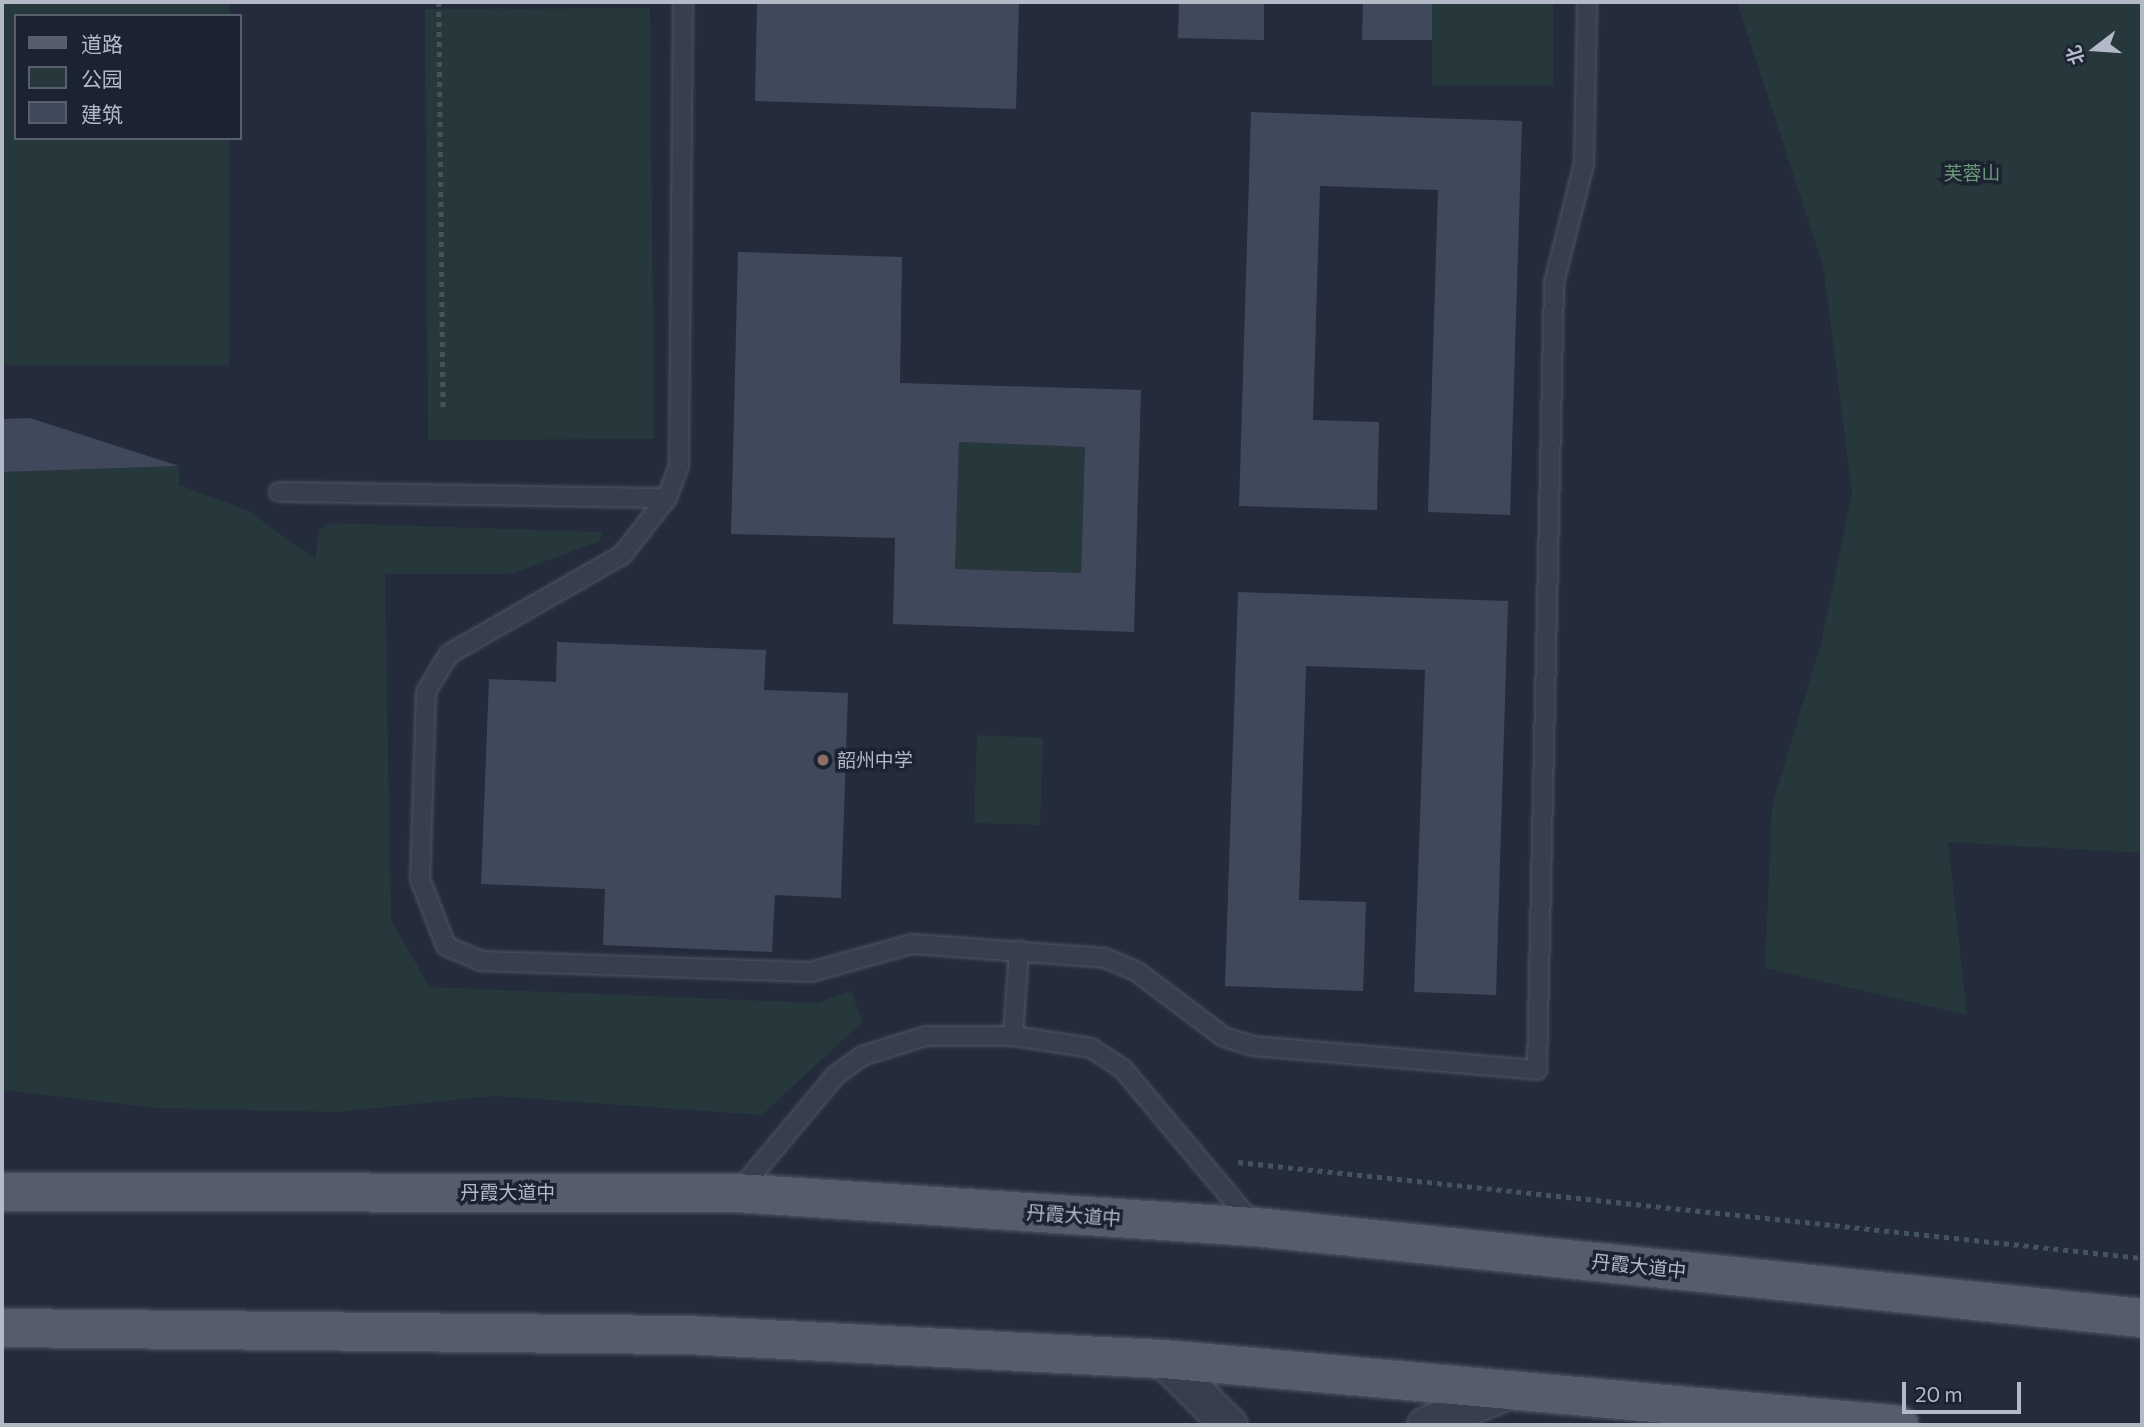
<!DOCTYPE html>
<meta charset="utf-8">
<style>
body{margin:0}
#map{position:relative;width:2144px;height:1427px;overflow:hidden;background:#242b3b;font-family:Commissioner,"Noto Sans SC",sans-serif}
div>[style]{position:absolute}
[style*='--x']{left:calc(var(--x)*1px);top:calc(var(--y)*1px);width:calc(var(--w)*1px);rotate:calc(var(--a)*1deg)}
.green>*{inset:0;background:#26383c}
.building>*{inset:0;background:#40495b}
.path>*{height:4.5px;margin-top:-2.25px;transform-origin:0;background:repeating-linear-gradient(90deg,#43555a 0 5px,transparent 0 10px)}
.roads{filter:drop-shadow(0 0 2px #4f5663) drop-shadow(0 0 2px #4f5663)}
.lane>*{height:18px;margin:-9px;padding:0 9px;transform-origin:9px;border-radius:9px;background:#373e4c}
.street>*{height:35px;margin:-17.5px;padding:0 17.5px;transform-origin:17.5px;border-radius:17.5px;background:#373e4c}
.primary>*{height:38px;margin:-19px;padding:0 19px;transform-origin:19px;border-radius:19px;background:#555d6c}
.dots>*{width:19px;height:19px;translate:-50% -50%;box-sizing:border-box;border:4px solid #1c2330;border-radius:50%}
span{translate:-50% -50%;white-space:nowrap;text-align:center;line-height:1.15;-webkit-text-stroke:7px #1c2330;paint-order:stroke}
.park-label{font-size:19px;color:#6b9779}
.poi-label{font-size:19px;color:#b3b9c7}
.left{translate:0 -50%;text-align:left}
.street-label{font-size:19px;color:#b3b9c7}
.frame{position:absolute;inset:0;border:4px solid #b3b9c7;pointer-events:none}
.legend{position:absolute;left:14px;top:14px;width:228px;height:126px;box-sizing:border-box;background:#1c2330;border:2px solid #585f6c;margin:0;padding:9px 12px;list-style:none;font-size:21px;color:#b3b9c7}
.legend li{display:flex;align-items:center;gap:14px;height:35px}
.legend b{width:35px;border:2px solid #585f6c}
.north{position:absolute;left:2060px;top:14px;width:70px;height:70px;-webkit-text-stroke:5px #1c2330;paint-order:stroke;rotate:253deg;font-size:19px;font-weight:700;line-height:28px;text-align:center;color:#b3b9c7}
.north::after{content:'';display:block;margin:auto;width:24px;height:32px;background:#b3b9c7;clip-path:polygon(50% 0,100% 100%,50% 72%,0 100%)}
.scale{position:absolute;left:1902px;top:1382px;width:119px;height:32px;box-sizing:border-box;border:4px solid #b3b9c7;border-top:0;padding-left:9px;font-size:21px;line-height:24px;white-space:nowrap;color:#b3b9c7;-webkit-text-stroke:5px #1c2330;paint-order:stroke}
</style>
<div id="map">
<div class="green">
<div style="clip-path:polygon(2px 2px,230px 2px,230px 16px,16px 16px,16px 138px,230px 138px,229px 365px,2px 365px)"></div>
<div style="clip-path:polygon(1432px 2px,1553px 2px,1553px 85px,1432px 85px)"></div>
<div style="clip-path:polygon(1737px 2px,2142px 2px,2142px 853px,1948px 842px,1967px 1015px,1765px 968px,1772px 806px,1821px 643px,1852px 493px,1823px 265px)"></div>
<div style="clip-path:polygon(650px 8px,654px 439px,428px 440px,425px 9px)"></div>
<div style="clip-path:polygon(959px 442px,1085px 447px,1081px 573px,955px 569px)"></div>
<div style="clip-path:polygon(180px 466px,179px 485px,247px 510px,315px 559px,319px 530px,331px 523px,602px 532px,600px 541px,511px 574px,385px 574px,391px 921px,430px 987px,818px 1003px,851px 990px,862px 1022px,762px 1115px,493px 1096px,338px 1112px,157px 1108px,2px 1090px,2px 472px)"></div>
<div style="clip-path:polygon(977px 735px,1043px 738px,1040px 825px,974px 823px)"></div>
</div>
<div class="building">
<div style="clip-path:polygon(757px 2px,1019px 2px,1016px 109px,755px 101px)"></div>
<div style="clip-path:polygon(1179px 2px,1264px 2px,1264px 40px,1178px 38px)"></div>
<div style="clip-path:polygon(1363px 2px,1432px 2px,1432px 40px,1362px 40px)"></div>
<div style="clip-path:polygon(1251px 112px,1522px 121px,1510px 515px,1428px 512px,1438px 190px,1320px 186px,1313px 420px,1379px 422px,1377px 510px,1239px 506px)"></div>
<div style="clip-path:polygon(evenodd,738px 252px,902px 257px,900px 383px,1141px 390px,1134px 632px,893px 624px,895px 538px,731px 534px,738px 252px,959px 442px,1085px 447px,1081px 573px,955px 569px,959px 442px)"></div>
<div style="clip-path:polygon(30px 418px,179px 466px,2px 472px,2px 419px)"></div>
<div style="clip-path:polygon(1238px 592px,1508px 601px,1496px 995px,1414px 992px,1425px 670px,1306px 666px,1299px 900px,1366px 902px,1363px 991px,1225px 986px)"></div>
<div style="clip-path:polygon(557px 642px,766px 650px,764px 690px,848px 693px,841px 898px,775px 895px,772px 952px,603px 945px,605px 889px,481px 884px,489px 679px,556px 682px)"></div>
</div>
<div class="path">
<div style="--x:439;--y:2;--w:408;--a:89.4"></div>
<div style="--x:1238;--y:1162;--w:909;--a:6.06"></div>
</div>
<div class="roads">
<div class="lane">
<div style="--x:683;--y:2;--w:464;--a:90.5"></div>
<div style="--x:679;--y:466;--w:34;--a:111"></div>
<div style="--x:667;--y:498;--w:73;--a:128.3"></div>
<div style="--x:622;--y:555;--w:199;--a:150.2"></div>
<div style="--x:449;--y:654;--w:44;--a:121.2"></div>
<div style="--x:426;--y:692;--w:187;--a:91.8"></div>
<div style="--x:420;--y:879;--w:72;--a:68.8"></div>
<div style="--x:446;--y:946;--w:38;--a:23"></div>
<div style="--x:481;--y:961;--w:330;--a:1.9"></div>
<div style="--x:811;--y:972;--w:105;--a:-15.5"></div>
<div style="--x:912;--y:944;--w:194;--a:4.1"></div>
<div style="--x:1105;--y:958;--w:34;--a:23"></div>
<div style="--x:1136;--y:971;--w:110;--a:36.9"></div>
<div style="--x:1224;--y:1037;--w:30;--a:17"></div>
<div style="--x:1253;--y:1046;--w:285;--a:4.8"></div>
<div style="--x:1537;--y:1070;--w:787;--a:-88.76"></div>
<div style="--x:1554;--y:283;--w:123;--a:-75.9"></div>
<div style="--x:1584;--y:164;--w:162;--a:-88.9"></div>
<div style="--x:279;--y:492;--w:388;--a:0.9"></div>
<div style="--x:1013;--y:1036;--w:86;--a:-86"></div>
<div style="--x:737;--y:1193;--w:154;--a:-50"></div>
<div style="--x:836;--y:1075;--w:32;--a:-36"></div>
<div style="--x:862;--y:1056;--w:67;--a:-17.4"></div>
<div style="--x:926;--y:1036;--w:87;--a:0"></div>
<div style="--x:1013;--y:1036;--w:79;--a:8.7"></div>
<div style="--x:1091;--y:1048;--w:38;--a:33"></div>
<div style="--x:1123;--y:1069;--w:202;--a:50"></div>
</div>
<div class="street">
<div style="--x:1163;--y:1359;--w:93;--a:45"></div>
<div style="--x:1425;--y:1425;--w:91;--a:-22.6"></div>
</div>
<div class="primary">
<div style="--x:2;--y:1192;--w:735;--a:0.08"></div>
<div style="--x:737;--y:1193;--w:519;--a:3.76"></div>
<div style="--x:1255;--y:1227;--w:892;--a:5.86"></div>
<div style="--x:2;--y:1328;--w:685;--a:0.59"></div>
<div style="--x:687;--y:1335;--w:477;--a:2.9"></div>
<div style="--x:1163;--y:1359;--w:739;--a:5.12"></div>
</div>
</div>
<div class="dots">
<div style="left:823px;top:760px;background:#8d6e63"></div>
</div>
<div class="park-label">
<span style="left:1972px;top:173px">芙蓉山</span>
</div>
<div class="poi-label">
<span class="left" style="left:837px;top:760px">韶州中学</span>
</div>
<div class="street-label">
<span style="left:508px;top:1192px">丹霞大道中</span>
<span style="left:1074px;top:1215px;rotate:4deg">丹霞大道中</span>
<span style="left:1639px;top:1266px;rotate:6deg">丹霞大道中</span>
</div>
<div class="frame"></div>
<ul class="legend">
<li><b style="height:9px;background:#555d6c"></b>道路</li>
<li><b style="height:19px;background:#26383c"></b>公园</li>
<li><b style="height:19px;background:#40495b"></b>建筑</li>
</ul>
<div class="north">北</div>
<div class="scale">20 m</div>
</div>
